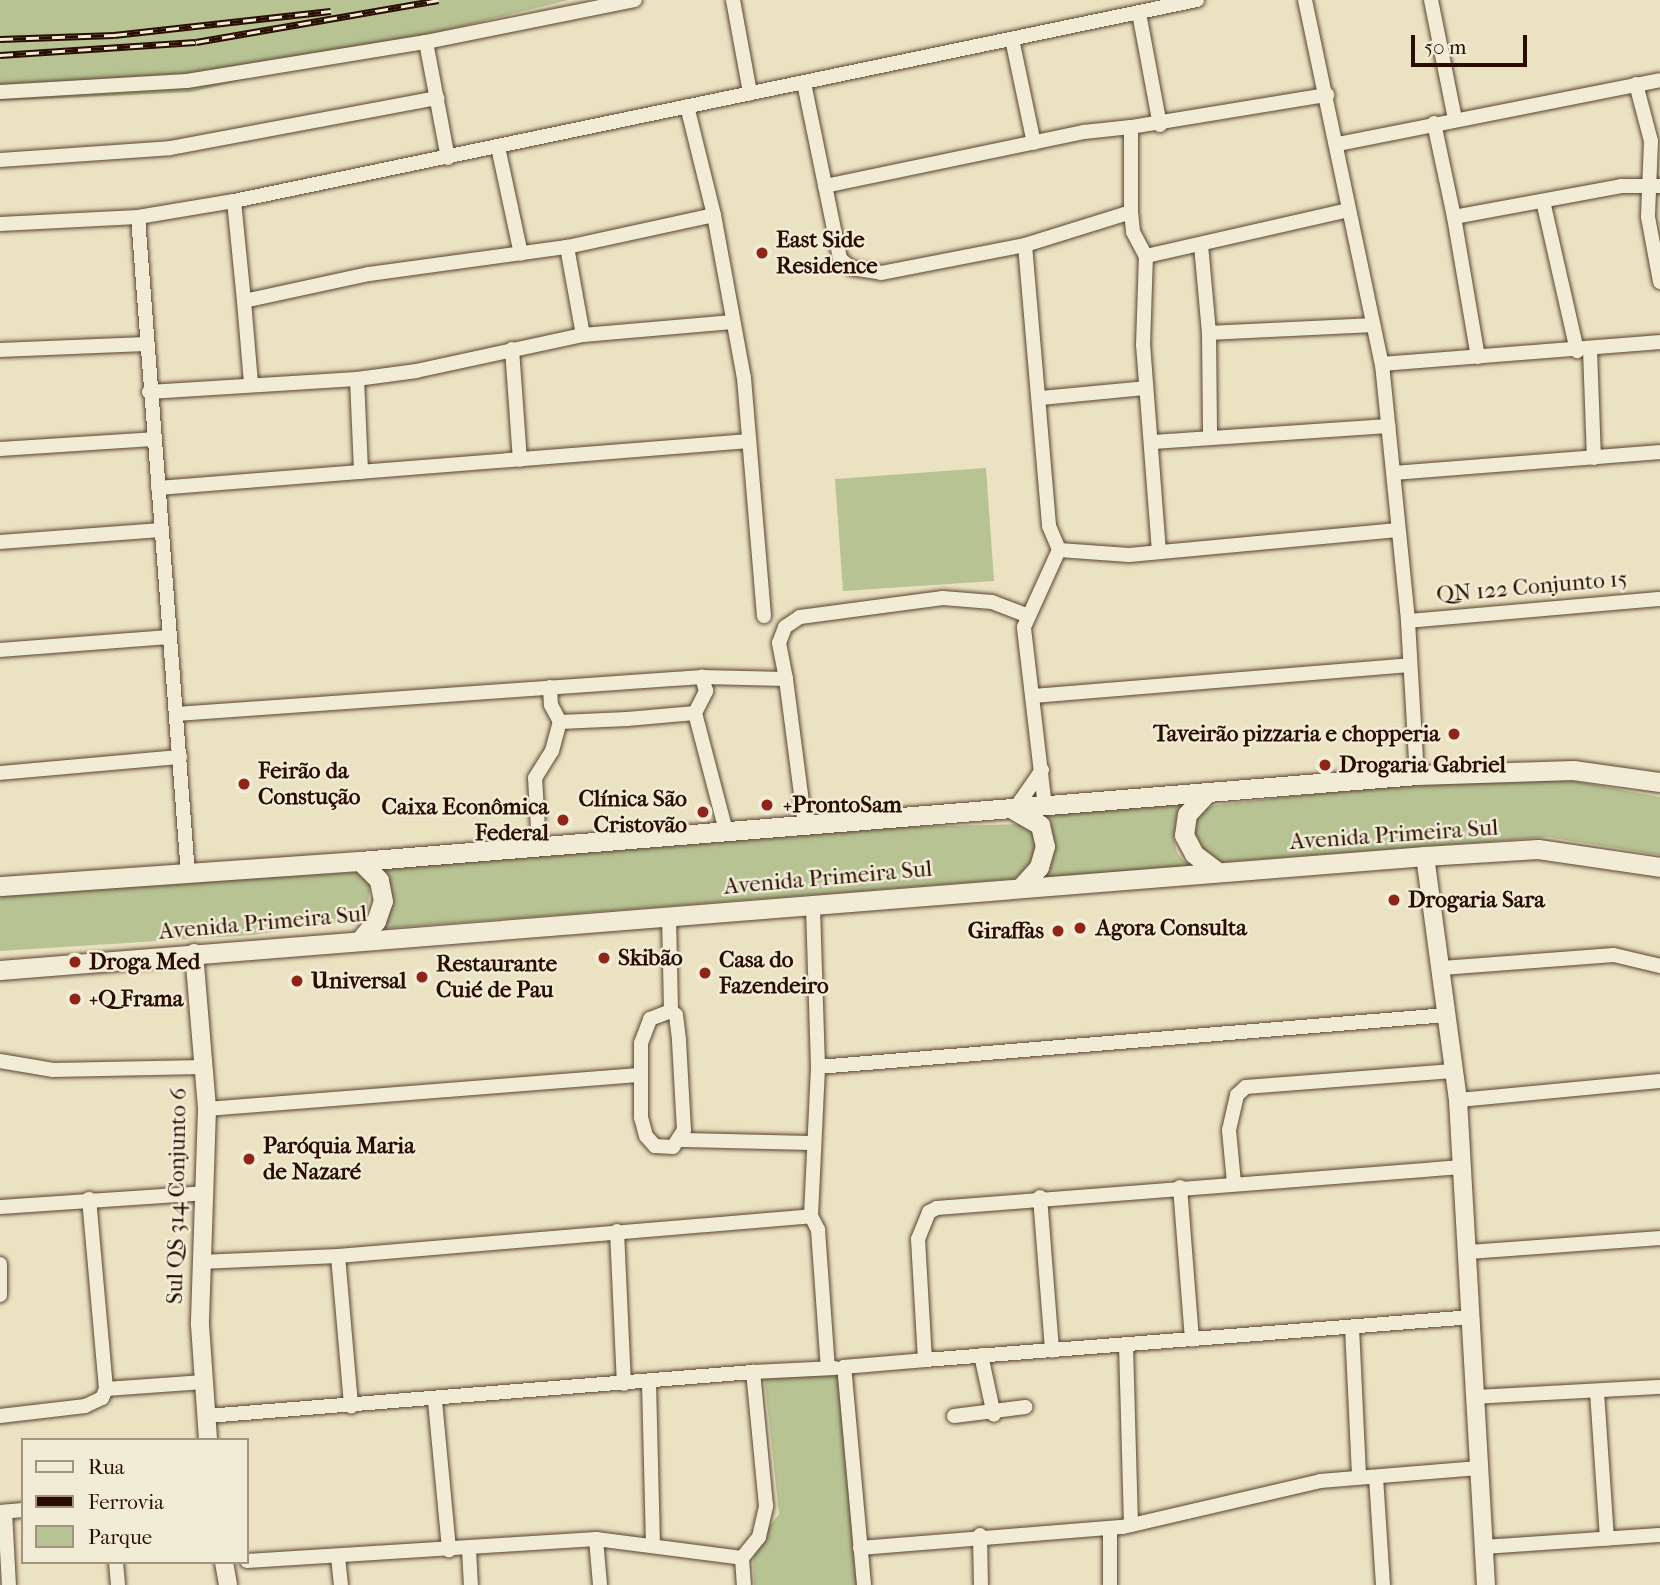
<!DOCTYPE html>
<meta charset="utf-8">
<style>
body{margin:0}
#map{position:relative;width:1660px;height:1585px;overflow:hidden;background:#ebe2c1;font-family:"IM FELL French Canon",serif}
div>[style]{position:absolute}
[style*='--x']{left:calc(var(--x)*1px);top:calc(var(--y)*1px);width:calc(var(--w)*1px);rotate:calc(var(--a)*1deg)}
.green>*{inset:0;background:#b7c393}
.roads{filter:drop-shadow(0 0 2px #5a4230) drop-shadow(0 0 2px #5a4230)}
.minor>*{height:14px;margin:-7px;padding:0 7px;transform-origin:7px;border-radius:7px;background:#f2ecd7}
.tertiary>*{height:18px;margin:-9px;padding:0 9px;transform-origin:9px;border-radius:9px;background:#f2ecd7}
.secondary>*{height:19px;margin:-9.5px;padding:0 9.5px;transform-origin:9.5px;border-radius:9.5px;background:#f2ecd7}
.rail>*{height:7px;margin-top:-3.5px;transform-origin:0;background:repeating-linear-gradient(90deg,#f2ecd7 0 13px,#2a0d00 0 26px);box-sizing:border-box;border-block:2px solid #2a0d00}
.dots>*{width:19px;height:19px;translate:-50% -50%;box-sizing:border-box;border:4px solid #f2ecd7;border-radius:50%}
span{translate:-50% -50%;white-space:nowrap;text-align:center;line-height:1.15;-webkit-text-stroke:5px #f2ecd7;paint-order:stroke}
.poi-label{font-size:23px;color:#2a0d00;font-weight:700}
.left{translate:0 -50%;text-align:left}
.right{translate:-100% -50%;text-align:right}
.street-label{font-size:23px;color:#2a0d00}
.legend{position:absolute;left:21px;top:1438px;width:228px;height:126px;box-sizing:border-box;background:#f2ecd7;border:2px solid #a29381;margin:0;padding:9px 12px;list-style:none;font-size:21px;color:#2a0d00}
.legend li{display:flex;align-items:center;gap:14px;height:35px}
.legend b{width:35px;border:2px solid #a29381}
.scale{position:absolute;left:1411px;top:35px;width:116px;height:32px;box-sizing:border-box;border:4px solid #2a0d00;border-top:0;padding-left:9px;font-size:21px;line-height:24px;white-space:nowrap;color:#2a0d00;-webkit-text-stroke:5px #f2ecd7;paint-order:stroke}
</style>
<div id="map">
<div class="green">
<div style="clip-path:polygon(0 0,569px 0,192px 92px,0 101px)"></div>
<div style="clip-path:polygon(986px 468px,994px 581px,843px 591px,835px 479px)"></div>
<div style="clip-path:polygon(1427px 781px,1573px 781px,1660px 797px,1660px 855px,1547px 837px,1212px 863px,1203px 856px,1190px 829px,1199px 810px,1216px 805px)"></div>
<div style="clip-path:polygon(1186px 802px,1177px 815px,1174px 839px,1177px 853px,1190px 867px,1035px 881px,1052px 860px,1051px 821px,1046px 815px)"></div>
<div style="clip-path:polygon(1025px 824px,1036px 831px,1040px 845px,1024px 873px,1013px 879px,376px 929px,389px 909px,387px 872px,376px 862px,726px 831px)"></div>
<div style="clip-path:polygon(252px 872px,282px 877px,356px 872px,370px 882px,368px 909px,358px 920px,253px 935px,0 951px,0 896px)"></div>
<div style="clip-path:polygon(840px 1370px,860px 1585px,754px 1585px,753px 1548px,779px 1514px,764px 1374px)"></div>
</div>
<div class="roads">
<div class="minor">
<div style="--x:733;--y:0;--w:95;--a:79.6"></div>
<div style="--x:1305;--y:0;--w:372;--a:78.1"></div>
<div style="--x:1382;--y:364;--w:258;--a:84.2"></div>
<div style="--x:1408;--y:621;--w:154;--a:86.7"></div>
<div style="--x:1431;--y:0;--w:121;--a:78.6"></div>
<div style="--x:1139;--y:13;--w:114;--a:79.4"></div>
<div style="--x:1012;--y:39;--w:106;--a:78.1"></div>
<div style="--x:426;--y:42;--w:118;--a:79.3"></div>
<div style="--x:804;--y:83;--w:180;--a:78.4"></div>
<div style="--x:840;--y:259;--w:14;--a:39"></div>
<div style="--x:851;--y:268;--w:30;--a:9"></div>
<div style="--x:881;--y:273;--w:147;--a:-11"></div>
<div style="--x:1025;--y:245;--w:282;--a:85.1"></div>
<div style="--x:1049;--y:526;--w:26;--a:67"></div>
<div style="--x:1059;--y:550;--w:70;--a:4.1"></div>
<div style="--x:1129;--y:555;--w:270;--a:-5.3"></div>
<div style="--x:1636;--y:84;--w:59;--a:75.3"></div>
<div style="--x:1651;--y:141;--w:76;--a:92.3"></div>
<div style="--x:1648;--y:217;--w:66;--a:79.5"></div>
<div style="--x:0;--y:92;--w:187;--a:-3.4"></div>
<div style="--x:187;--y:81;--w:242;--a:-9.3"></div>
<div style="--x:426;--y:42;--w:213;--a:-11.4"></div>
<div style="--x:687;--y:106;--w:112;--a:76.1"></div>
<div style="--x:714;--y:215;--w:166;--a:79.6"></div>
<div style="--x:744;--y:378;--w:239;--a:85.2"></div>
<div style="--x:1434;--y:123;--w:96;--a:78"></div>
<div style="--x:1454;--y:217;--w:170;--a:-10.5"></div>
<div style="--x:1621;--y:186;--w:39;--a:0"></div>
<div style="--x:1338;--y:144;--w:328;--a:-11.2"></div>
<div style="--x:498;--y:147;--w:109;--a:77.9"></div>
<div style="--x:0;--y:160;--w:170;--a:-4"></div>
<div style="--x:170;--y:148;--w:272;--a:-10.6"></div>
<div style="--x:825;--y:186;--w:265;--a:-11.8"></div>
<div style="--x:1084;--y:132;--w:47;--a:-6.1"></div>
<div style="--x:234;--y:201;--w:100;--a:84.3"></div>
<div style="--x:1543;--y:201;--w:154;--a:77.2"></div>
<div style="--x:1131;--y:212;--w:85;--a:-90"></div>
<div style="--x:1131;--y:127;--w:199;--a:-9.3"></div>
<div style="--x:138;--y:217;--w:659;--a:85.65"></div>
<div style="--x:1454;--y:217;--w:142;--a:80.3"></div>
<div style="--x:0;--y:224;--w:138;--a:-2.9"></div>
<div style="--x:138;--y:217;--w:97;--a:-9.5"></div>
<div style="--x:234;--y:201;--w:984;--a:-11.79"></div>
<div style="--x:1025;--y:245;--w:111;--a:-17.3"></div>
<div style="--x:1131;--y:212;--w:20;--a:84"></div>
<div style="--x:1133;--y:232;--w:27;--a:62"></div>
<div style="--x:1201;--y:245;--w:88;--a:84.8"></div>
<div style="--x:1209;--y:333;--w:104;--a:89.4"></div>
<div style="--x:567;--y:247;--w:89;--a:79.7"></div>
<div style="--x:1209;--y:333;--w:164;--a:-2.8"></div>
<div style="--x:512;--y:349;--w:111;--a:85.9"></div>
<div style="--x:0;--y:350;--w:145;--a:-2.4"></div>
<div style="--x:1590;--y:350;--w:108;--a:87.9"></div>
<div style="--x:1382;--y:364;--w:279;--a:-4.5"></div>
<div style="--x:357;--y:379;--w:93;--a:87.5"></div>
<div style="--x:251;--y:383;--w:82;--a:-94.9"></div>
<div style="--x:244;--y:301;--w:128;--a:-12.2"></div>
<div style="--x:369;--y:274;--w:200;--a:-7.8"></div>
<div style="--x:567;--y:247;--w:150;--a:-12.3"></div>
<div style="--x:149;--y:392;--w:208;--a:-3.6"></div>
<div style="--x:357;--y:379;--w:60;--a:-7.7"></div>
<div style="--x:416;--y:371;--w:171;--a:-12.2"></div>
<div style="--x:583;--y:335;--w:150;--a:-5"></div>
<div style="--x:1040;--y:398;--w:106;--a:-5.4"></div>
<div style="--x:1153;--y:442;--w:236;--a:-3.9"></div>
<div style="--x:0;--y:449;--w:153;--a:-3.7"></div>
<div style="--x:1394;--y:473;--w:267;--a:-4.5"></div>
<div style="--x:158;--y:488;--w:593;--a:-4.55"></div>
<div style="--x:0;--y:542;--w:161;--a:-4.3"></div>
<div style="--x:1159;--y:552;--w:208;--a:-94.4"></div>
<div style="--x:1143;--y:345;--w:89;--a:-88.1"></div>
<div style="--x:1146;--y:256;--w:208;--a:-12.8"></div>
<div style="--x:1408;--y:621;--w:253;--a:-5"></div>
<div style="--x:0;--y:650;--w:169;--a:-4.4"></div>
<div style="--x:786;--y:679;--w:147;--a:82.6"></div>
<div style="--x:550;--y:687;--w:18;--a:87"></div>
<div style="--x:551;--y:705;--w:19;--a:62"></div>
<div style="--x:560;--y:722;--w:67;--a:-2.6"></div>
<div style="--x:627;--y:719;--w:68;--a:-5"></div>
<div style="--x:695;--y:713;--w:25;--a:-63"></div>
<div style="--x:706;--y:691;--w:15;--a:-106"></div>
<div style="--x:1034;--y:696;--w:376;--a:-4.7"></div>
<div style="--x:695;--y:713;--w:122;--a:75.3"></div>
<div style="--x:176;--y:714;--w:527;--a:-4.02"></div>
<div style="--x:702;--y:677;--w:84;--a:1.4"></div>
<div style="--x:786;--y:679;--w:37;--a:-101"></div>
<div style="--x:779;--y:643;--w:17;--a:-69"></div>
<div style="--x:785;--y:627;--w:18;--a:-34"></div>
<div style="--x:800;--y:617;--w:144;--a:-7.6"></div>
<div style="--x:943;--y:598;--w:49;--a:4.7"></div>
<div style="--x:992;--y:602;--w:36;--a:21"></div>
<div style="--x:0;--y:773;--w:181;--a:-5.1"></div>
<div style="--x:1045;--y:807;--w:181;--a:-96.7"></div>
<div style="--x:1024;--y:627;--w:85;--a:-65.6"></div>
<div style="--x:1014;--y:810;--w:49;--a:-55"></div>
<div style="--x:539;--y:845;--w:67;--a:-93.4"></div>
<div style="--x:535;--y:778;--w:32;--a:-58"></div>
<div style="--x:552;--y:751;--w:30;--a:-75"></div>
<div style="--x:669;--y:915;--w:96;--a:88.8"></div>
<div style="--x:671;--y:1011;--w:6;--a:39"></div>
<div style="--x:676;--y:1015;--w:26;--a:83"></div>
<div style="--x:679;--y:1041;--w:89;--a:86.8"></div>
<div style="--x:684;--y:1130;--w:20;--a:123"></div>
<div style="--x:673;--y:1147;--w:18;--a:-177"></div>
<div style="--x:655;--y:1146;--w:13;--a:-132"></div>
<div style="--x:646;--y:1136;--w:20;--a:-105"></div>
<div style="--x:641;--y:1117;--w:74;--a:-90"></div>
<div style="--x:641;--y:1043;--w:26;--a:-69"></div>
<div style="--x:650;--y:1019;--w:22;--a:-21"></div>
<div style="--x:1442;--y:968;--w:172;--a:-4.3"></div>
<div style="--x:1614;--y:955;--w:47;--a:13.4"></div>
<div style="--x:0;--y:1061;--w:54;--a:9.6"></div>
<div style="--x:53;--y:1070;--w:150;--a:-1.1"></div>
<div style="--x:818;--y:1067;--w:631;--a:-4.73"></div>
<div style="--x:1458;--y:1100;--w:203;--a:-5.4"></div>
<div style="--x:207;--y:1109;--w:432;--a:-4.5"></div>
<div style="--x:681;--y:1140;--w:133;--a:1.3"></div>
<div style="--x:1462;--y:1167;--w:527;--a:175.53"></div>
<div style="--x:937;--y:1208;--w:9;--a:153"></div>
<div style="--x:929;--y:1212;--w:29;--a:112"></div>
<div style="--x:918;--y:1239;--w:121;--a:86.7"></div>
<div style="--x:925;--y:1360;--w:549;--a:-4.49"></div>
<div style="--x:1234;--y:1183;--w:53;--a:-95.4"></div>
<div style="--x:1229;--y:1130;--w:36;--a:-77"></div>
<div style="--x:1237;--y:1095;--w:12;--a:-42"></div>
<div style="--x:1246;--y:1087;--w:210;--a:-4.4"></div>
<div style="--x:1180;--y:1187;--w:153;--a:85.5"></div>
<div style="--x:1040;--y:1197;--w:154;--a:85.5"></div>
<div style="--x:0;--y:1207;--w:204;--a:-3.9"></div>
<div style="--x:811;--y:1216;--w:149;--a:-87.3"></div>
<div style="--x:818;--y:1067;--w:163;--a:-91.8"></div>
<div style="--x:617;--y:1231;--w:153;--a:87.4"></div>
<div style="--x:1469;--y:1252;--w:192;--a:-4.2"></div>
<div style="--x:338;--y:1256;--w:151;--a:85"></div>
<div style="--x:200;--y:1262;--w:138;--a:-2.5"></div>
<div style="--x:338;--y:1256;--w:475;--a:-4.8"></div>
<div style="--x:811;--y:1216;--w:16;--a:63"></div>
<div style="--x:818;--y:1230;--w:138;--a:85.9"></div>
<div style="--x:0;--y:1264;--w:31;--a:90"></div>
<div style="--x:1352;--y:1327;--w:150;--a:87.3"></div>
<div style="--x:1126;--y:1345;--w:180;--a:88.4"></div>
<div style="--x:981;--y:1355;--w:61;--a:77.8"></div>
<div style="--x:649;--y:1382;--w:164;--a:88.6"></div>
<div style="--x:106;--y:1389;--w:98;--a:-4.1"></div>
<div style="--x:1597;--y:1392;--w:147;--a:86.1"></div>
<div style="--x:1474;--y:1397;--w:186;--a:-3.1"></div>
<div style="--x:435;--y:1401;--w:150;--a:84.6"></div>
<div style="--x:0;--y:1416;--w:86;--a:-6.7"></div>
<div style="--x:85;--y:1406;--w:19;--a:-25"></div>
<div style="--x:102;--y:1398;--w:10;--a:-66"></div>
<div style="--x:106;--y:1389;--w:191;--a:-95.1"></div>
<div style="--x:207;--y:1416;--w:548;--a:-4.61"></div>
<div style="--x:954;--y:1416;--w:72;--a:-7.2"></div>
<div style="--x:1376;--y:1477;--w:108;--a:86.3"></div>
<div style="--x:0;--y:1512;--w:23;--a:-5"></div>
<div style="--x:5;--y:1512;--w:73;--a:86.9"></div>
<div style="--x:1110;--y:1528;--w:57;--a:90"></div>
<div style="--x:980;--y:1535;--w:50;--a:88.9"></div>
<div style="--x:596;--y:1539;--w:46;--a:85"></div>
<div style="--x:1483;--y:1547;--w:177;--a:-3.9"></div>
<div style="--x:860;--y:1548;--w:264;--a:-4.6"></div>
<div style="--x:1123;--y:1527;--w:202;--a:-13.1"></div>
<div style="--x:1320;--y:1481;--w:159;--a:-4.7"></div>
<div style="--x:469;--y:1549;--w:36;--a:87"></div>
<div style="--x:338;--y:1557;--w:28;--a:84"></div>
<div style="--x:742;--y:1558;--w:27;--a:-51"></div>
<div style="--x:759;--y:1537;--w:32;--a:-77"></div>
<div style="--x:766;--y:1506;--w:135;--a:-95.5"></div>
<div style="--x:753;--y:1372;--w:82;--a:-2.8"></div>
<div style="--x:247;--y:1561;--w:350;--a:-3.6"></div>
<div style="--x:596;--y:1539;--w:147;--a:7.4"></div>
<div style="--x:742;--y:1558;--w:27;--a:86"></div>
<div style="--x:116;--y:1562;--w:23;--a:85"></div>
<div style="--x:864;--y:1585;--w:219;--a:-95.2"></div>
<div style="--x:844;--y:1367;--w:81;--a:-4.9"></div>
</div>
<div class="tertiary">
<div style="--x:1425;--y:856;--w:246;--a:82.3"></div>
<div style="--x:1458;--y:1100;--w:486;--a:86.7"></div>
<div style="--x:194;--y:953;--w:157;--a:85.2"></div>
<div style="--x:207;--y:1109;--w:216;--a:91.9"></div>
<div style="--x:200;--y:1325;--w:115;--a:86"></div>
<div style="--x:224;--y:1562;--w:23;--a:80"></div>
</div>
<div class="secondary">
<div style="--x:1205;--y:795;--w:26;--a:133"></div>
<div style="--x:1187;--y:814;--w:21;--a:98"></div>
<div style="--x:1184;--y:835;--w:21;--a:62"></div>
<div style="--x:1194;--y:854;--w:30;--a:37"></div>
<div style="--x:1014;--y:810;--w:30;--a:30"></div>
<div style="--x:1040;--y:825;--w:22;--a:77"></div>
<div style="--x:1045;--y:846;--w:22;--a:106"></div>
<div style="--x:1039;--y:867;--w:28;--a:132"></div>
<div style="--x:0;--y:886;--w:361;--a:-4"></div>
<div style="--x:360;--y:861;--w:1060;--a:-4.65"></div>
<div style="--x:1417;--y:775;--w:156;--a:-1.8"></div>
<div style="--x:1573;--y:770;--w:88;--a:7.9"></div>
<div style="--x:360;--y:940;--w:25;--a:-50"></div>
<div style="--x:376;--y:921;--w:21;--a:-71"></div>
<div style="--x:383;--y:901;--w:21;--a:-101"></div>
<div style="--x:379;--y:880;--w:27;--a:-135"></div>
<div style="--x:0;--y:970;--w:1430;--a:-4.57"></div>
<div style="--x:1425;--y:856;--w:113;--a:-3.5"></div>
<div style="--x:1538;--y:849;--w:123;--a:8.4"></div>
</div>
</div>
<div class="rail">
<div style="--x:0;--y:39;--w:114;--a:-2"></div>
<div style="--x:114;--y:35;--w:218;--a:-6.3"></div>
<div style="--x:0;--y:55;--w:196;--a:-3.8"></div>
<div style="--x:196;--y:42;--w:246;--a:-9.8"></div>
</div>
<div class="dots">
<div style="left:762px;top:253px;background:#8f2418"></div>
<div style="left:1454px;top:734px;background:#8f2418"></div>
<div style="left:1325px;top:765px;background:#8f2418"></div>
<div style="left:244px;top:784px;background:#8f2418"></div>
<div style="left:767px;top:805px;background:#8f2418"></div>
<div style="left:703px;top:812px;background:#8f2418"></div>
<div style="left:563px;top:820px;background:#8f2418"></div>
<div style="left:1394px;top:900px;background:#8f2418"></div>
<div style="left:1080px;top:928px;background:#8f2418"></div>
<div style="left:1058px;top:931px;background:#8f2418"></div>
<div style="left:604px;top:958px;background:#8f2418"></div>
<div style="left:75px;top:962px;background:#8f2418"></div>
<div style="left:705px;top:973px;background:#8f2418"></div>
<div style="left:422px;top:977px;background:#8f2418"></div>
<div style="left:297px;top:981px;background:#8f2418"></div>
<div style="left:75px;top:999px;background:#8f2418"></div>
<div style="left:249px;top:1159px;background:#8f2418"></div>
</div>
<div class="poi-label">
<span class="left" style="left:776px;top:253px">East Side<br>Residence</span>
<span class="right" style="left:1440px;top:734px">Taveirão pizzaria e chopperia</span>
<span class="left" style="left:1339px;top:765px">Drogaria Gabriel</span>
<span class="left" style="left:258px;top:784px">Feirão da<br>Constução</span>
<span class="right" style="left:687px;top:812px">Clínica São<br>Cristovão</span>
<span class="left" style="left:783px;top:805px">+ProntoSam</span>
<span class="right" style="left:549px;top:820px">Caixa Econômica<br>Federal</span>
<span class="left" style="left:1408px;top:900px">Drogaria Sara</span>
<span class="left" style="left:1096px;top:928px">Agora Consulta</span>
<span class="right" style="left:1044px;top:931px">Giraffas</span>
<span class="left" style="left:618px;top:958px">Skibão</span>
<span class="left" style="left:719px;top:973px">Casa do<br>Fazendeiro</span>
<span class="left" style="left:89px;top:962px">Droga Med</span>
<span class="left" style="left:436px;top:977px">Restaurante<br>Cuié de Pau</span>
<span class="left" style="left:311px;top:981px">Universal</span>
<span class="left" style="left:89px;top:999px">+Q Frama</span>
<span class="left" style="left:263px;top:1159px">Paróquia Maria<br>de Nazaré</span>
</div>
<div class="street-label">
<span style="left:1532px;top:587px;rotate:-5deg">QN 122 Conjunto 15</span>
<span style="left:1394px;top:835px;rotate:-4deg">Avenida Primeira Sul</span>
<span style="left:828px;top:878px;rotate:-5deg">Avenida Primeira Sul</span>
<span style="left:263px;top:923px;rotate:-5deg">Avenida Primeira Sul</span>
<span style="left:177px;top:1196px;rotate:-89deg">Sul QS 314 Conjunto 6</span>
</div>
<ul class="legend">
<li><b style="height:9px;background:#f2ecd7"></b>Rua</li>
<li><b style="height:9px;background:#2a0d00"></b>Ferrovia</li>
<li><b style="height:19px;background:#b7c393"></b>Parque</li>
</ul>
<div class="scale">50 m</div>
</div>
